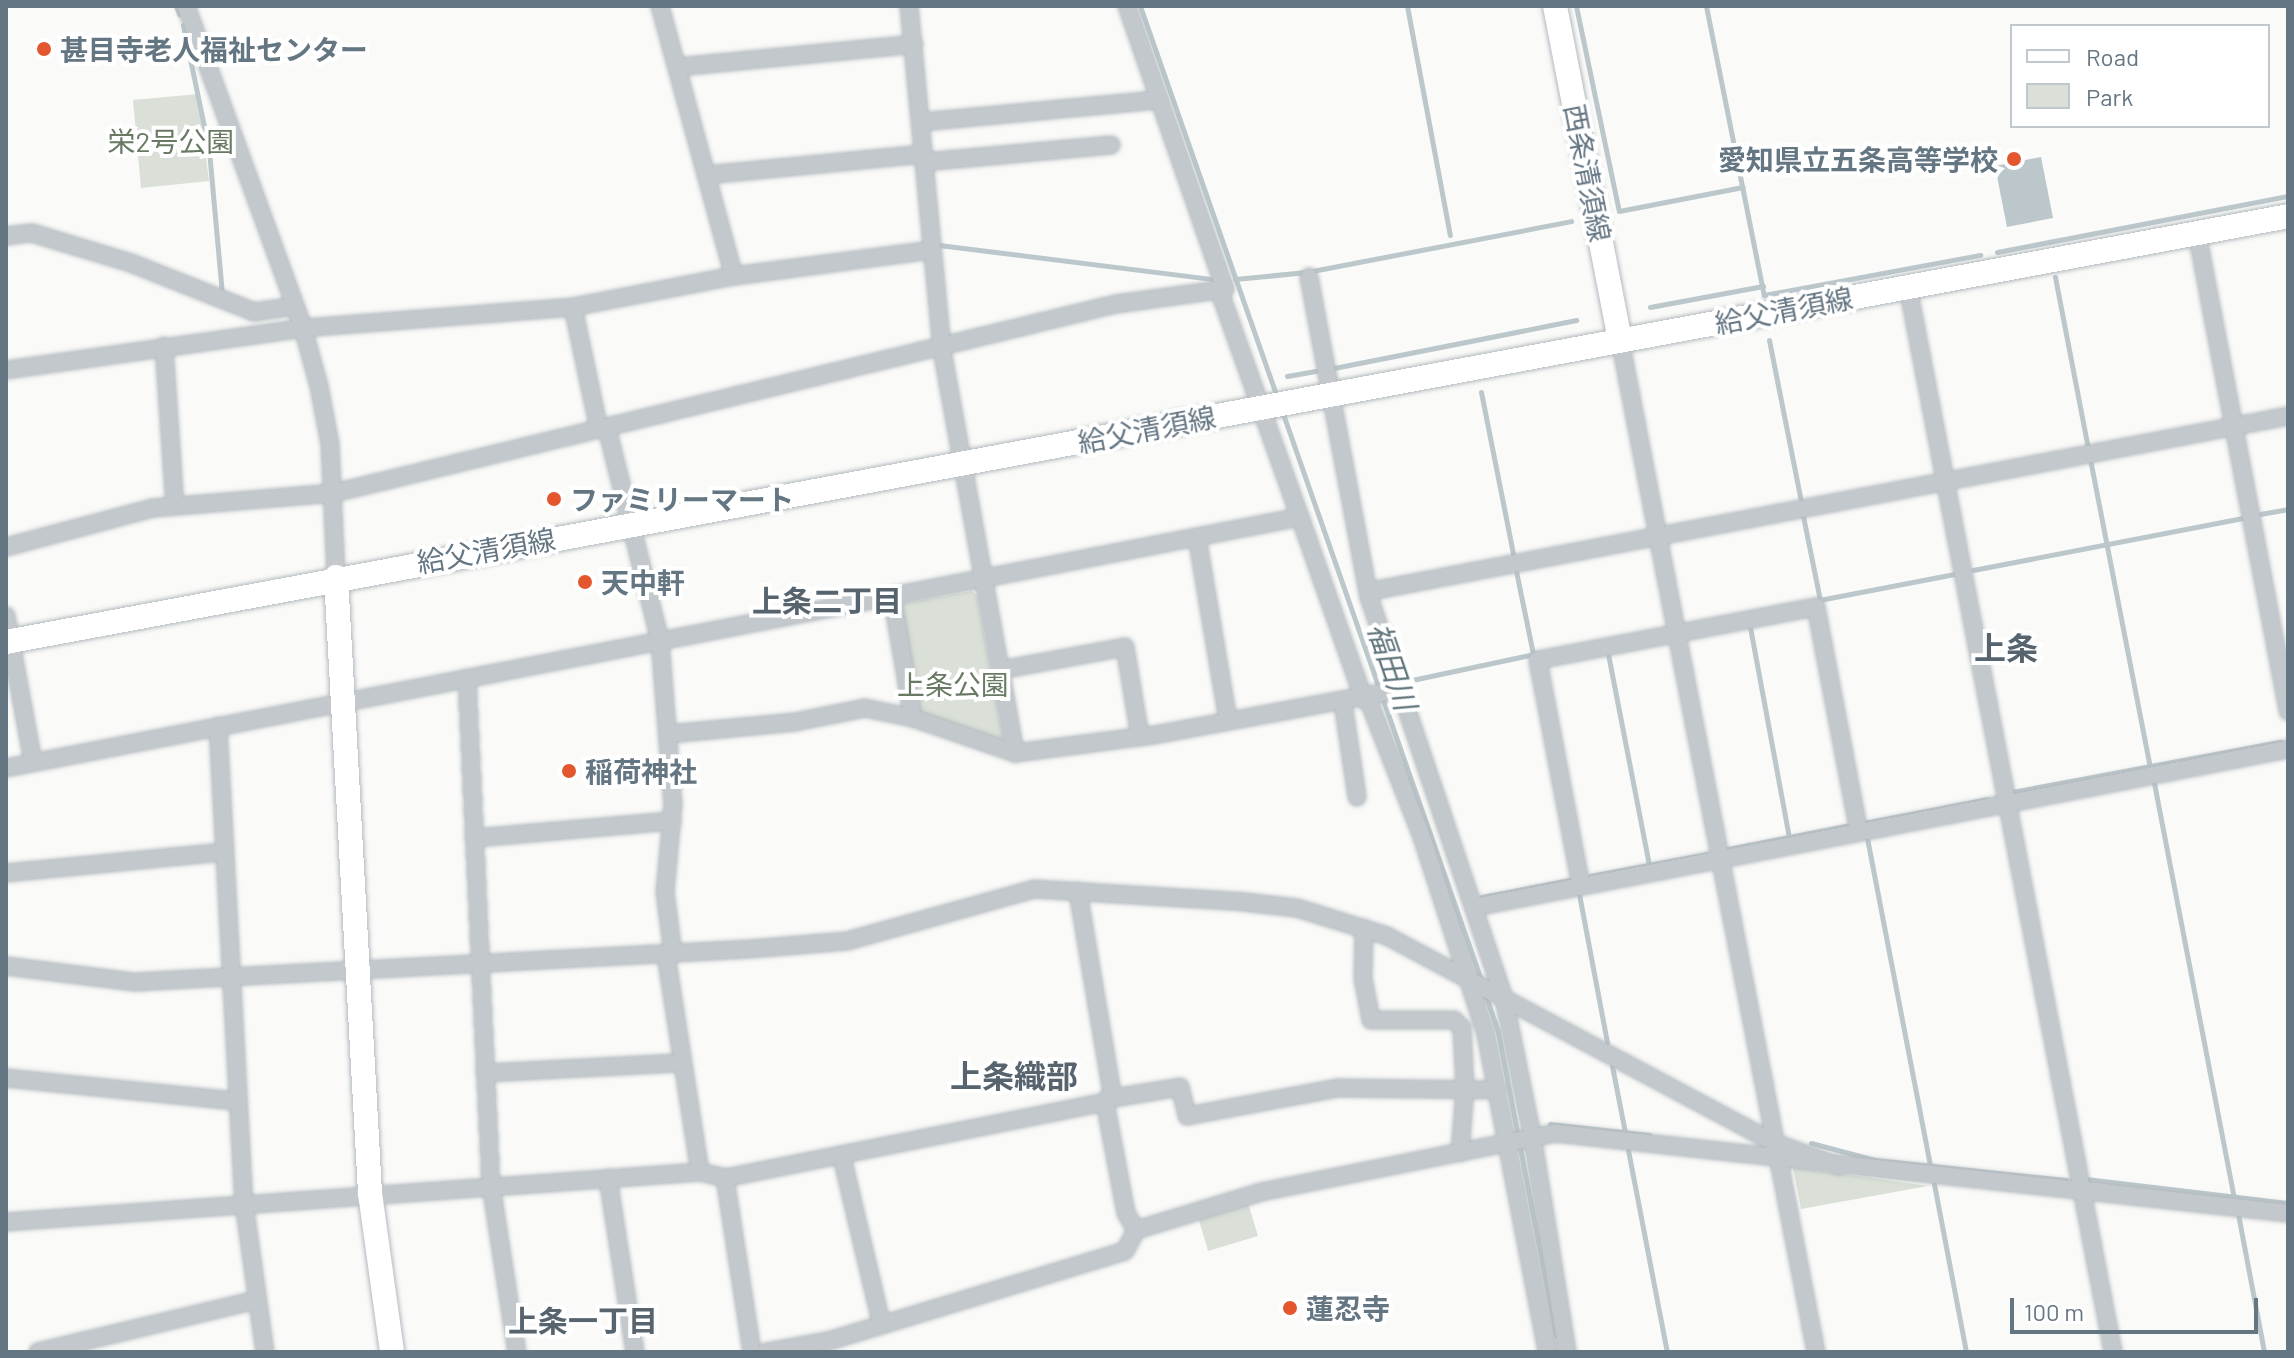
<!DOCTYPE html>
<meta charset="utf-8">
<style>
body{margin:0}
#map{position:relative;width:2294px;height:1358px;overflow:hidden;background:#fafaf8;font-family:Barlow,"Noto Sans JP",sans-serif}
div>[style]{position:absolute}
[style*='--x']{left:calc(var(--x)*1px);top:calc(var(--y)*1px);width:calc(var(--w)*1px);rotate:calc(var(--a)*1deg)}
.green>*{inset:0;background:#dadfd7}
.water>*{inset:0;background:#bbc7cb}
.stream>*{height:5px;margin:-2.5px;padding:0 2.5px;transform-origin:2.5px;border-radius:2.5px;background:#bbc7cb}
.roads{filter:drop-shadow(0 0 2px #b3babf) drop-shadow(0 0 2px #b3babf)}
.street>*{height:16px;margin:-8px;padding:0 8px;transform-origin:8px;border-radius:8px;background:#c3c8cc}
.secondary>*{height:24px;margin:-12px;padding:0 12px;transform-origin:12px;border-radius:12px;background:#fff}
.dots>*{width:22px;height:22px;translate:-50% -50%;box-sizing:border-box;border:4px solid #fff;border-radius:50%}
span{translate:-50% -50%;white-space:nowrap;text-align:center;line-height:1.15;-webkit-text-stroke:8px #fff;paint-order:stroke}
.poi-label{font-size:28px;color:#657683;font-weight:700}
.left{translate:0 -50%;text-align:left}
.right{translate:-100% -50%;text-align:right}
.park-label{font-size:28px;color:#687a64}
.street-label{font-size:28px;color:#657683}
.neighbourhood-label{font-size:30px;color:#57646e;font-weight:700}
.water-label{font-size:30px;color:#60757c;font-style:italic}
.quarter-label{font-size:32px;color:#57646e;font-weight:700}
.frame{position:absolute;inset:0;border:8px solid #657683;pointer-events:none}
.legend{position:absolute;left:2010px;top:24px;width:260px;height:104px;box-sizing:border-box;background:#fff;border:2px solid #c1c8cd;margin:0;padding:10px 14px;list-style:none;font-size:24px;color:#657683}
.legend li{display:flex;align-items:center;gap:16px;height:40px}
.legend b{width:40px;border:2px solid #c1c8cd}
.scale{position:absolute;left:2010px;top:1298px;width:248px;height:36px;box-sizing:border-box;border:4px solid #657683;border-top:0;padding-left:10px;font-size:24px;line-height:28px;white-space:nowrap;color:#657683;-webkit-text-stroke:6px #fff;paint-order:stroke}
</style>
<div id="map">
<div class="green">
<div style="clip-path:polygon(198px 94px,209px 181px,141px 188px,133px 100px)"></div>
<div style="clip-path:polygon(972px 591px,977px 595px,1003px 737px,998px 741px,917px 711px,901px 609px,904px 603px)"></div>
<div style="clip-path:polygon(1793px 1167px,1928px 1186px,1801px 1209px)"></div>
<div style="clip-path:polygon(1248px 1203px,1258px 1236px,1208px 1251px,1198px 1217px)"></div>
</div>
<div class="water">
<div style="clip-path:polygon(2041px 157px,2053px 218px,2007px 227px,1995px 166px)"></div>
</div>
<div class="stream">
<div style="--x:176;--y:6;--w:9;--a:69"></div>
<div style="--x:1140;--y:6;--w:415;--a:70.7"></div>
<div style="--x:1407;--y:6;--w:233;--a:79.4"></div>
<div style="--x:1576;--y:6;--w:209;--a:78.2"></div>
<div style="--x:1619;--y:211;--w:126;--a:-11"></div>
<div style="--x:1706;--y:6;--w:295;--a:78.7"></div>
<div style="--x:1764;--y:295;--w:220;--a:-10.5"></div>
<div style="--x:183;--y:25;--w:129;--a:78.3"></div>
<div style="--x:209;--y:151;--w:143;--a:84.8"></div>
<div style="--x:939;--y:245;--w:274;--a:7.1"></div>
<div style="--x:1997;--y:252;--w:296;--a:-10.9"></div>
<div style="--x:2055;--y:277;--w:174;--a:79.1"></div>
<div style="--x:1235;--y:279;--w:72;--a:-5.6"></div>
<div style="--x:1307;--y:272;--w:269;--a:-10.9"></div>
<div style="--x:1650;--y:307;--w:115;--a:-10.5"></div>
<div style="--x:1769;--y:340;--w:165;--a:78.8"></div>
<div style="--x:1334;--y:368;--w:247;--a:-11.2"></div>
<div style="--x:1287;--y:376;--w:36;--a:-10"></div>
<div style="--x:1481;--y:392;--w:169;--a:78.8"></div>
<div style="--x:1282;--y:411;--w:603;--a:70.72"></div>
<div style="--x:2090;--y:459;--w:314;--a:79"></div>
<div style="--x:2260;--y:514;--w:28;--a:-10"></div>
<div style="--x:1803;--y:516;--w:86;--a:78.6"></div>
<div style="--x:1973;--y:570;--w:276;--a:-10.9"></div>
<div style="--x:1516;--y:571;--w:85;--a:78.4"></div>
<div style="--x:1814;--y:601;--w:143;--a:-10.9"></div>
<div style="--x:1750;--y:627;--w:214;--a:79.5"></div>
<div style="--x:1608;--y:654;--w:215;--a:79"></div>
<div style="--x:1412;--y:680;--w:130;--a:-12"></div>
<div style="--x:2154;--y:783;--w:422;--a:79.1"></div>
<div style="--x:2012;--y:792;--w:273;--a:-10.6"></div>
<div style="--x:1864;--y:823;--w:125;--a:-11"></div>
<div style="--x:1867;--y:838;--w:333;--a:79.1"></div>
<div style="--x:1723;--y:850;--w:130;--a:-11.1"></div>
<div style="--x:1590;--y:876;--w:118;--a:-10.7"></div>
<div style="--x:1579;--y:894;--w:151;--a:79.3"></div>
<div style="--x:1482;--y:897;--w:89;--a:-11.1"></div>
<div style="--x:1485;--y:993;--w:41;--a:71.6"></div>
<div style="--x:1498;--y:1032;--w:309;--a:79.2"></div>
<div style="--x:1612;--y:1066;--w:67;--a:78.9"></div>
<div style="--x:1550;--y:1124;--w:100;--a:6.3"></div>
<div style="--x:1811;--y:1143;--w:66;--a:14.9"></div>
<div style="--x:1875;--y:1160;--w:192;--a:6"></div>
<div style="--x:1628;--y:1150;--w:206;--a:79.1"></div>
<div style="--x:2086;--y:1179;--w:203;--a:6.8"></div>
<div style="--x:1934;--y:1184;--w:171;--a:79.2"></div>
<div style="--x:2238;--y:1214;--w:140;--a:79.3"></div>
</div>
<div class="roads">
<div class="street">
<div style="--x:186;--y:6;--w:343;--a:70"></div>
<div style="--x:303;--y:328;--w:60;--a:74.6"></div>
<div style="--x:319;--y:386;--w:59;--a:79.3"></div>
<div style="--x:330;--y:444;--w:133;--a:87.4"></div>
<div style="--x:660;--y:6;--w:280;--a:74.7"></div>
<div style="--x:909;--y:6;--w:346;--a:84.5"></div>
<div style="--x:942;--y:350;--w:410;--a:79.7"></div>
<div style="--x:677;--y:67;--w:238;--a:-5.5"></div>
<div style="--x:921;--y:122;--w:240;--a:-5.3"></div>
<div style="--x:924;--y:162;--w:188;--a:-5.2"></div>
<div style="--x:706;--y:175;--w:219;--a:-5.5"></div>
<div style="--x:2197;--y:233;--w:487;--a:79.2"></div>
<div style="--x:6;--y:236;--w:26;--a:-7"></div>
<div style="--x:32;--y:233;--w:103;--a:16.9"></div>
<div style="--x:131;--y:263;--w:132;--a:21.7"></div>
<div style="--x:254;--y:312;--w:41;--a:-8.3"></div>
<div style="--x:1309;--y:277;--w:326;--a:79.4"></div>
<div style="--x:1369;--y:597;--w:424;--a:71.4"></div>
<div style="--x:1504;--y:999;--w:139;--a:78.4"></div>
<div style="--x:1532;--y:1135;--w:220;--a:80.8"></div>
<div style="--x:1908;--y:287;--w:1085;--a:79.1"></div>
<div style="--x:1219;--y:290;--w:241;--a:70.4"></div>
<div style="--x:573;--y:307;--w:125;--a:78"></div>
<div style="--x:1620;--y:340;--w:1031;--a:79.04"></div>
<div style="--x:164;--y:346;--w:160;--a:86.1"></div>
<div style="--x:6;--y:370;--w:300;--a:-8"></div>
<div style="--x:303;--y:328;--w:271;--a:-4.4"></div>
<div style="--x:573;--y:307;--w:164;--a:-10.9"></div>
<div style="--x:734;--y:276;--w:200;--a:-7.5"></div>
<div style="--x:607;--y:428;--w:219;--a:76"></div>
<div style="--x:660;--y:640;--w:165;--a:85.5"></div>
<div style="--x:673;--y:804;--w:88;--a:95.2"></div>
<div style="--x:665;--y:892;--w:63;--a:82.6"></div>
<div style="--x:1197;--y:537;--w:186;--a:80.4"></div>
<div style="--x:6;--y:547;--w:152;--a:-14.9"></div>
<div style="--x:153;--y:508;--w:182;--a:-4.7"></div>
<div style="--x:334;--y:493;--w:805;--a:-13.59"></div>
<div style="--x:1116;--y:304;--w:110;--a:-7.8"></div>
<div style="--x:1225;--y:289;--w:299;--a:-109.1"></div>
<div style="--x:1371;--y:591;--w:934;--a:-10.8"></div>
<div style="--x:892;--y:596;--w:124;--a:80.2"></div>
<div style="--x:6;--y:616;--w:147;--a:79.5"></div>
<div style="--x:1000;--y:670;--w:127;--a:-10.4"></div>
<div style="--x:1125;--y:647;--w:91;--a:80.5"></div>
<div style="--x:467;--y:678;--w:508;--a:87.29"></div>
<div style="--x:491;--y:1185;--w:169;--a:81.2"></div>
<div style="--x:1368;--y:699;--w:148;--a:68.6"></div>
<div style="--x:1422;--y:837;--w:207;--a:72"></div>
<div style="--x:1486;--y:1034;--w:324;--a:79.1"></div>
<div style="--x:1343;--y:703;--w:95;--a:81.5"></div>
<div style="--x:218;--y:726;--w:478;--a:86.9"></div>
<div style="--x:244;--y:1203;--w:150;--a:82"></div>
<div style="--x:669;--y:734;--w:127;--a:-5.4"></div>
<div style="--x:795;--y:722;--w:71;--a:-11.3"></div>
<div style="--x:865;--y:708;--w:49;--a:11.8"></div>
<div style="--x:913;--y:718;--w:108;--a:18.9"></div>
<div style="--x:1015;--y:753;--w:140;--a:-7.4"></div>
<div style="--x:1154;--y:735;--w:246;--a:-10.5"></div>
<div style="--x:6;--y:768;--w:1318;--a:-10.98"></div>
<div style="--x:1300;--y:517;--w:194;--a:70.7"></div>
<div style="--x:474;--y:838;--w:199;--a:-4.9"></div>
<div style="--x:6;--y:873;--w:220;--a:-5.5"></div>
<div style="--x:1581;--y:886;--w:230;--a:-100.8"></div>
<div style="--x:1538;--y:660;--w:283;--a:-10.8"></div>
<div style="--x:1816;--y:607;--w:229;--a:79.2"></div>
<div style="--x:1475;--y:907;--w:828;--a:-11"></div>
<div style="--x:1364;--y:928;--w:50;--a:91.1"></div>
<div style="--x:1363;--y:978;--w:43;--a:79.2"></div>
<div style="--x:1371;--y:1020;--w:83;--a:0"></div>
<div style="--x:1454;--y:1020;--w:11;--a:45"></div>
<div style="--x:1462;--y:1028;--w:60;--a:87.1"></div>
<div style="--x:1465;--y:1088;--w:65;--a:94.4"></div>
<div style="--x:666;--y:955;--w:220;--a:81.1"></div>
<div style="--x:6;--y:966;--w:130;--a:7.1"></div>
<div style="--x:135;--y:982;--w:616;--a:-3.07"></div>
<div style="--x:750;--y:949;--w:97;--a:-4.7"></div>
<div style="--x:847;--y:941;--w:194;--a:-15.5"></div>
<div style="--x:1034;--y:889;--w:210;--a:3.5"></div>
<div style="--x:1244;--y:902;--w:53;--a:6.5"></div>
<div style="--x:1297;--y:908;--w:94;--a:17.3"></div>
<div style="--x:1387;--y:936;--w:440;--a:28.1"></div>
<div style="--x:1775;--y:1143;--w:68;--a:19.8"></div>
<div style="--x:485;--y:1073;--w:194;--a:-3"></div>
<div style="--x:6;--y:1078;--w:233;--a:5.7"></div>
<div style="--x:1107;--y:1099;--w:74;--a:-9.3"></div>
<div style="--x:1180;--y:1087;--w:30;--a:76"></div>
<div style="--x:1187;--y:1116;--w:154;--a:-10.5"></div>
<div style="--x:1338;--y:1088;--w:160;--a:0.7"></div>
<div style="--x:1105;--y:1102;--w:113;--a:79.3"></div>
<div style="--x:1126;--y:1213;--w:20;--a:60"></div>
<div style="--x:842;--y:1157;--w:170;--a:76.7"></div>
<div style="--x:608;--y:1178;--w:176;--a:81.2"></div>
<div style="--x:725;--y:1178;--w:176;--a:81.2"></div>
<div style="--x:6;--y:1222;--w:696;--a:-4.12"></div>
<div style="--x:700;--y:1172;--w:26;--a:13"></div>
<div style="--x:725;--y:1178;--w:388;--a:-11.3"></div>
<div style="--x:1105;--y:1102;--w:11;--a:-52"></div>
<div style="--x:1112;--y:1093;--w:205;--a:-99.6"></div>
<div style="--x:1136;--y:1230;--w:131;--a:-16.9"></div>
<div style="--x:1261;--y:1192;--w:300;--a:-11.3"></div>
<div style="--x:1555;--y:1133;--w:737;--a:6.23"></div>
<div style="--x:38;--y:1352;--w:225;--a:-13.4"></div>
<div style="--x:766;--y:1352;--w:67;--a:-10.3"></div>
<div style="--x:832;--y:1340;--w:306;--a:-16.9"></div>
<div style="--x:1125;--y:1251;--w:24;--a:-62"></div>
</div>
<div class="secondary">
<div style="--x:1555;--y:6;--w:340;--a:79"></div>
<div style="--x:336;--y:577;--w:617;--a:86.84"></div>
<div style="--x:370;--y:1193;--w:161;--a:82.1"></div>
<div style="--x:6;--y:642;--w:2321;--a:-10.57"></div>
</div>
</div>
<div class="dots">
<div style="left:44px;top:49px;background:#e4572e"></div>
<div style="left:2014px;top:159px;background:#e4572e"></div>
<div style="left:554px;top:499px;background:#e4572e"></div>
<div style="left:585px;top:582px;background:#e4572e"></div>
<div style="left:569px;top:771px;background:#e4572e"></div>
<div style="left:1290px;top:1308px;background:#e4572e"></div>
</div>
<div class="poi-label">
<span class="left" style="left:60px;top:49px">甚目寺老人福祉センター</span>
<span class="right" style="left:1998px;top:159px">愛知県立五条高等学校</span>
<span class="left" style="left:570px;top:499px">ファミリーマート</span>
<span class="left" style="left:601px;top:582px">天中軒</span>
<span class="left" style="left:585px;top:771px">稲荷神社</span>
<span class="left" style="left:1306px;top:1308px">蓮忍寺</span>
</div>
<div class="park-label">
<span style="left:171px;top:141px">栄2号公園</span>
<span style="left:953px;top:684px">上条公園</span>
</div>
<div class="street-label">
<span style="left:1588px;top:173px;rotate:79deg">西条清須線</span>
<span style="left:1784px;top:310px;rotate:-11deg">給父清須線</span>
<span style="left:1147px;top:429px;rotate:-11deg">給父清須線</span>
<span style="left:486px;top:550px;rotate:-10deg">給父清須線</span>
</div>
<div class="neighbourhood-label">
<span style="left:827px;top:600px">上条二丁目</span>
<span style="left:583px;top:1320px">上条一丁目</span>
</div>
<div class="water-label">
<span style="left:1393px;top:666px;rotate:71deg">福田川</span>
</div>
<div class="quarter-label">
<span style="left:2006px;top:647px">上条</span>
<span style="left:1014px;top:1075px">上条織部</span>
</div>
<div class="frame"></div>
<ul class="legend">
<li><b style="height:10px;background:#fff"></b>Road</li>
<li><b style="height:22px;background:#dadfd7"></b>Park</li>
</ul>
<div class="scale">100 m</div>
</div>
